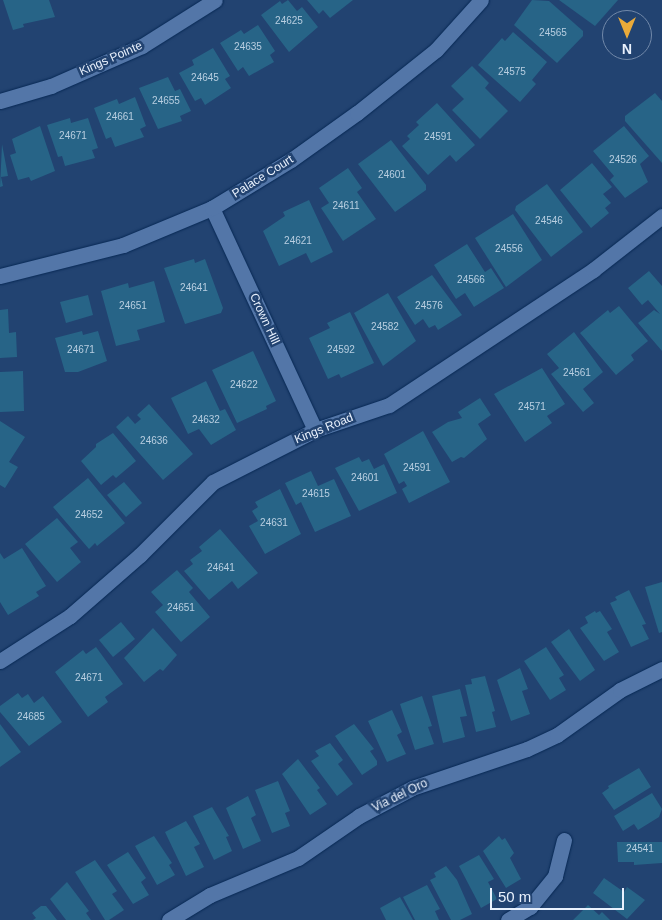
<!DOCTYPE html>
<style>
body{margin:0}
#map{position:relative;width:662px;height:920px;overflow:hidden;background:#224371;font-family:Helvetica,sans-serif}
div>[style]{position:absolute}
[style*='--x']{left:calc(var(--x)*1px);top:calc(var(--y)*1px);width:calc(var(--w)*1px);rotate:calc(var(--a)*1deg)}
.building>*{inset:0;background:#276487}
.roads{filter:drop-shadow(0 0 1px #072854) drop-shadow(0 0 1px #072854)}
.street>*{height:15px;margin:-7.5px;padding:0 7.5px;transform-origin:7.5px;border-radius:7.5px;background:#5376a8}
span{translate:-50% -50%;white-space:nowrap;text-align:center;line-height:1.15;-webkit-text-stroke:5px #224371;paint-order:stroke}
.number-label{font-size:10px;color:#b8cee0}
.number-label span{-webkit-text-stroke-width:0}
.street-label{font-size:12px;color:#e9f1fd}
.north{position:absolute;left:602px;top:10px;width:50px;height:50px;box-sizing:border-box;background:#224371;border:1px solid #7289a9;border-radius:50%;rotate:180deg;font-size:14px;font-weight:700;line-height:20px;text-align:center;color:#e9f1fd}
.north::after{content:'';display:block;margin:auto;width:18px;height:22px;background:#eaaa39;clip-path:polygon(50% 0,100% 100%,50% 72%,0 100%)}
.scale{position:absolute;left:490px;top:888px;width:134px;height:22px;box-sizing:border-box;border:2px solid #e9f1fd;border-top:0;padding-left:6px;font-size:15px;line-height:18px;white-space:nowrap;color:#e9f1fd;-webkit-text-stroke:4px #224371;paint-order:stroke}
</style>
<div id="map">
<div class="building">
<div style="clip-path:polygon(3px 0,49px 0,55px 17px,23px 24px,24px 27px,13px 30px)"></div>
<div style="clip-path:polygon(288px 0,297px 11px,302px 7px,318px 27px,289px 52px,261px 15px,280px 1px,282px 4px)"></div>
<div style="clip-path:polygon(307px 0,353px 0,330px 18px,323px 10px,319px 14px)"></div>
<div style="clip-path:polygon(532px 0,549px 1px,583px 31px,583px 36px,557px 63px,514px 25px)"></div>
<div style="clip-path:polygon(559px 0,618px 0,595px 26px)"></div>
<div style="clip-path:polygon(258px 25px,275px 51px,270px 55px,274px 62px,249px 76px,243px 67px,238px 71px,220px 43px,241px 30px,244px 34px)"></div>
<div style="clip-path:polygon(513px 32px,547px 62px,532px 80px,536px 84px,520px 102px,478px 65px,502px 38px,505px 41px)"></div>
<div style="clip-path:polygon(213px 48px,230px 76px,225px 79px,231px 88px,205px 105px,201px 98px,195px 101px,179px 73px,194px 65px,192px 60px)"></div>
<div style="clip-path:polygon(472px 66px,489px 83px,485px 88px,508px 111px,480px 139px,452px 110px,464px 99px,451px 86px)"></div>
<div style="clip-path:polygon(168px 77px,175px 91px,180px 89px,191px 111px,180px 116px,182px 121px,158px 129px,139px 88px)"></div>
<div style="clip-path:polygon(655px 93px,662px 101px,662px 163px,625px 121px,625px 116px)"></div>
<div style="clip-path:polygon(135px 97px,146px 126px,140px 129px,144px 137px,115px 147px,111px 137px,106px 139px,94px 108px,117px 99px,119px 104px)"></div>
<div style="clip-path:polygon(437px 103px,475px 145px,456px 162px,450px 155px,428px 175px,402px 146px,410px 139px,407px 136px,419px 125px,416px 122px)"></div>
<div style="clip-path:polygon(70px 118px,71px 123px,88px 118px,98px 148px,92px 150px,95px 158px,65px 166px,62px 156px,58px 157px,47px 125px)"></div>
<div style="clip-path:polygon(40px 126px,55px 171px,31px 181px,29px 177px,18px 180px,10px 155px,16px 153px,12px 139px)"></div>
<div style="clip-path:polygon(624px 126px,649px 156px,640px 164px,648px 182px,625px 198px,610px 180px,614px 176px,593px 151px)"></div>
<div style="clip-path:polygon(391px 140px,426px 185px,426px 190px,395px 212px,358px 164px)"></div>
<div style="clip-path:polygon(2px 144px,8px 176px,1px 177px,3px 186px,0 187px)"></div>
<div style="clip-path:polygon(592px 163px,612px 187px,603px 194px,611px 203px,605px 208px,609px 213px,591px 228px,560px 190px)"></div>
<div style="clip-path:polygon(348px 168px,362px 188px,357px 192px,376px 219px,343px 241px,321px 208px,329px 203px,319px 188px)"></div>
<div style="clip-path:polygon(547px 184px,583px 232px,551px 257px,515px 210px,516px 206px)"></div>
<div style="clip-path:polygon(309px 200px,333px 252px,311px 263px,306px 253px,279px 266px,263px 231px,285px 216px,283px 212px)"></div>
<div style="clip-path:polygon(513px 214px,542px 260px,506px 287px,475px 238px)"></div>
<div style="clip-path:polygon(467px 244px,485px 272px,491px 268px,504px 288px,474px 307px,465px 293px,456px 299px,434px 265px)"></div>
<div style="clip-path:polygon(194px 259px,195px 263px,205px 259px,223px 308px,221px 313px,185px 324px,164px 268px)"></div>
<div style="clip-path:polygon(649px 271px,662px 286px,662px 351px,638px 323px,654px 310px,660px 314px,648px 300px,642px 305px,628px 288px)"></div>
<div style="clip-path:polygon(432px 275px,462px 315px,438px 330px,435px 325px,429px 328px,423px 319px,415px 325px,397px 297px)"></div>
<div style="clip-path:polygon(154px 281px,165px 322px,137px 330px,140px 340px,116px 346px,101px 291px,128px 283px,129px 288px)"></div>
<div style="clip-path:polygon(388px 293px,416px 341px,383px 366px,354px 313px)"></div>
<div style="clip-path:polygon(88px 295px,93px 315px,66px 323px,60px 302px)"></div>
<div style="clip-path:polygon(619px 306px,648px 341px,631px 355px,634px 360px,616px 375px,580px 333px,608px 310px,610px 313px)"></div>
<div style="clip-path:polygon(8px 309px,9px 333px,16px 332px,17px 357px,0 358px,0 310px)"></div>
<div style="clip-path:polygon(350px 312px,374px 363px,341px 378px,339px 374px,328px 379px,309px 338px,330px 328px,327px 323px)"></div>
<div style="clip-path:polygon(82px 331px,83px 335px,98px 331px,107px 361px,78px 372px,65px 372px,55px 338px)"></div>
<div style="clip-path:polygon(574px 332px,603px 372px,583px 389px,594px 403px,583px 412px,551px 374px,559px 368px,547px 354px)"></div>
<div style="clip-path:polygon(253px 351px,276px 401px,266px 406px,267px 409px,237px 423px,212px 370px)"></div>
<div style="clip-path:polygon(542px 368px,565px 404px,547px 416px,552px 423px,525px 442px,494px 394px)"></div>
<div style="clip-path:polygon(23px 371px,24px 411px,0 412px,0 372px)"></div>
<div style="clip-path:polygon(206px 381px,220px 411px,225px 409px,236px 430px,211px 445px,199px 429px,188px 434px,171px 398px)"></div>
<div style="clip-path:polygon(480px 398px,491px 415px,478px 424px,487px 439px,464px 458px,461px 457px,452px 462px,432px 432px,448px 422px,462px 418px,458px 412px)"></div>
<div style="clip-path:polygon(149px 404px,193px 454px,163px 480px,116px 427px,128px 416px,135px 424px,141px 419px,137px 415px)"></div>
<div style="clip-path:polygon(0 421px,25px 437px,9px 462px,18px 467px,5px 488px,0 485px)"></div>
<div style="clip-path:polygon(423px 431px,450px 482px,409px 503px,402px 489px,407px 486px,404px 481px,399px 484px,384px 454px)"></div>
<div style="clip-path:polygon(113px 433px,136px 461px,116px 478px,113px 475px,101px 485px,81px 461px,96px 447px,96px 444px)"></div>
<div style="clip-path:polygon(359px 457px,362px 462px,369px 459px,374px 469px,384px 464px,397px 493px,359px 511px,335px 468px)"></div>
<div style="clip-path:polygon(311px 471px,318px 486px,334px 479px,351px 516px,315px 532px,301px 502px,296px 505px,285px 483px)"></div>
<div style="clip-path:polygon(88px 478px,125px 523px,97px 546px,95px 543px,89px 549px,53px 507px)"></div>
<div style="clip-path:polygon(124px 482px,142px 503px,126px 517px,107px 495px)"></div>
<div style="clip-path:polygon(280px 489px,301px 534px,265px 554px,249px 526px,258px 521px,252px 511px,258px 507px,255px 502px)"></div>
<div style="clip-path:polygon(57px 518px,78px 542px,70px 548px,81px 562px,57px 582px,25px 544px)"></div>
<div style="clip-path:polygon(220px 529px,258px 573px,238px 589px,232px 581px,209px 600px,184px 571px,193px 564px,190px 560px,202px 551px,199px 547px)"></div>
<div style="clip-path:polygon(22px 548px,46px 586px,36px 592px,39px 596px,8px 615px,0 602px,0 553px,4px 559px)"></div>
<div style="clip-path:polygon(177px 570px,193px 588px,189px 592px,210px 617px,181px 642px,155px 612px,163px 605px,151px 592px)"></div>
<div style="clip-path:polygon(662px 582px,662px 632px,659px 633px,645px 587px)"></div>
<div style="clip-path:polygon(629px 590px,646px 624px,642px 625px,649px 639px,631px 647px,610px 603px,617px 600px,615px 597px)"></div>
<div style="clip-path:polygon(595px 611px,596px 613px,600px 611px,612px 629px,607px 632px,619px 652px,604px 661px,580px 628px,588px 623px,585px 617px)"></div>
<div style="clip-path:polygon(121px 622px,135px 639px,113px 657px,99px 640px)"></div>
<div style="clip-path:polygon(153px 628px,177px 655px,163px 671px,160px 669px,144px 682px,124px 658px)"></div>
<div style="clip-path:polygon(569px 629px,595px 670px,580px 681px,551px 642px)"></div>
<div style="clip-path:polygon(96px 647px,123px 684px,105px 697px,108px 702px,88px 717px,55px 672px,83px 650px,86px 654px)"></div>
<div style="clip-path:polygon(546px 647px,564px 675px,559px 678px,566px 690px,550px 700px,524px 661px)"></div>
<div style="clip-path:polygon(520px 668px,528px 689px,522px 691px,530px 714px,511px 721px,497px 680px)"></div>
<div style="clip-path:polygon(485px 676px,495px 711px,492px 712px,496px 727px,476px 732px,465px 685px,472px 684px,471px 679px)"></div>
<div style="clip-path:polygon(460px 689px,467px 716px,460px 717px,465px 737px,443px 743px,432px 696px)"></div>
<div style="clip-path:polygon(18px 693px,22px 698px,28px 694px,34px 703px,43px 696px,62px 722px,29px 746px,0 712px,0 706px)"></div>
<div style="clip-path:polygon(422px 696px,432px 726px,428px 727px,434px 744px,415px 750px,400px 704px)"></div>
<div style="clip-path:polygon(392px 710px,402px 732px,397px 735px,406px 754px,387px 762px,368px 721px)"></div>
<div style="clip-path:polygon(0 724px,21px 752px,0 767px)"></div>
<div style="clip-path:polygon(354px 724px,374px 749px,370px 751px,377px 761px,377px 765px,362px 775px,335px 736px)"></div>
<div style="clip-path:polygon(330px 743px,343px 760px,338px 764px,353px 784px,337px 796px,311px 761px,319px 756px,315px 751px)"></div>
<div style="clip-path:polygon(298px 759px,320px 788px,317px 790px,327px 804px,310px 815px,282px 774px)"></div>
<div style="clip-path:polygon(639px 768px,651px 787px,614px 810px,602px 793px,609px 788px,608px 786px)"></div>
<div style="clip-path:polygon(278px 781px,290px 811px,285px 813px,290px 826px,272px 833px,255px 790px)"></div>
<div style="clip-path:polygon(652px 793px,662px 809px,659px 817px,638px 830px,634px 824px,623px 831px,614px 816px)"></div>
<div style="clip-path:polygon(248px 796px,256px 815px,251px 818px,261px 841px,243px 849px,226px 808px)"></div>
<div style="clip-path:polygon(212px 807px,229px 836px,226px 837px,232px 851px,214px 860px,193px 816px)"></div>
<div style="clip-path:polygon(186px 821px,200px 844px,194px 847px,204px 867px,186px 876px,165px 832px)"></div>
<div style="clip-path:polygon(154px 836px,172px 863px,169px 865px,175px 875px,157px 885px,135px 846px)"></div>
<div style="clip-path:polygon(499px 836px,502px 840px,505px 838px,514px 853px,510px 858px,521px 879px,506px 888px,483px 851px)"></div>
<div style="clip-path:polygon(617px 842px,662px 842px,662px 863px,634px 865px,634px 862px,618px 862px)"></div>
<div style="clip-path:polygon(128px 852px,146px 878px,141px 882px,149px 895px,133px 904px,107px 865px)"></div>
<div style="clip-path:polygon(479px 855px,494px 879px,488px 882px,497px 899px,481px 908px,459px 866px)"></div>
<div style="clip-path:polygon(95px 860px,117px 891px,112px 894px,124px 910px,109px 920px,105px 920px,75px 872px)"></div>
<div style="clip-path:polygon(446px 866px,457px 880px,472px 914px,460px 920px,451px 920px,430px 880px,436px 877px,434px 873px)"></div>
<div style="clip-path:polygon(604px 878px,624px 892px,627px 887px,645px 900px,627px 919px,593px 893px)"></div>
<div style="clip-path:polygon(67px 882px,89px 911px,86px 913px,91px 920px,66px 920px,50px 899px)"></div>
<div style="clip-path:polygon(427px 885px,440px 909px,435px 911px,439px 920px,415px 920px,403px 897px)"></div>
<div style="clip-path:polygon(400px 897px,413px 920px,386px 920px,380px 908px)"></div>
<div style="clip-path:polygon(588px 905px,599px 915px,602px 912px,610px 920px,573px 920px)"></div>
<div style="clip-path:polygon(41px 906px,46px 906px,57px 920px,33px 920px,36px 918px,32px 913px)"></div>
</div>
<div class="roads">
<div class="street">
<div style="--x:0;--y:101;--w:53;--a:-16.4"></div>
<div style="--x:51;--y:86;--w:99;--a:-23.7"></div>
<div style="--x:142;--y:46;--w:86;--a:-32.2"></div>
<div style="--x:212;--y:208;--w:245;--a:65.1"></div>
<div style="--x:0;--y:276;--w:127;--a:-14.1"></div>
<div style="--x:123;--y:245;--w:96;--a:-22.6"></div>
<div style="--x:212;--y:208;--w:92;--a:-31.3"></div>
<div style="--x:291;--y:160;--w:81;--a:-35.5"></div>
<div style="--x:357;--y:113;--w:101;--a:-38.6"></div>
<div style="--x:436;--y:50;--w:67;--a:-48"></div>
<div style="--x:0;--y:661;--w:83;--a:-32.7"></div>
<div style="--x:70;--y:616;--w:93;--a:-41.1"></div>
<div style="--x:140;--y:555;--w:103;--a:-45"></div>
<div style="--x:213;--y:482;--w:114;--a:-27"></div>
<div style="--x:315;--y:430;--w:78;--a:-18.7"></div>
<div style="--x:389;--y:405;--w:245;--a:-33.5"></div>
<div style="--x:593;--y:270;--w:88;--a:-38"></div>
<div style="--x:169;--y:920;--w:48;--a:-31.4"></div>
<div style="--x:210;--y:895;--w:95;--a:-22.8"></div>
<div style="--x:298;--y:858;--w:74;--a:-34.5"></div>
<div style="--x:359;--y:816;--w:60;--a:-27.8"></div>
<div style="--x:412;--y:788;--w:121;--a:-18.7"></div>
<div style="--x:527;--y:749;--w:33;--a:-25"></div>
<div style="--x:557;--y:735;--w:77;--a:-35.5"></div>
<div style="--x:620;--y:690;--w:47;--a:-26.6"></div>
<div style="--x:508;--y:920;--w:26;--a:-31"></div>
<div style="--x:530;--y:907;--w:40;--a:-51"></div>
<div style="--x:555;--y:876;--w:37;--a:-76"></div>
</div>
</div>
<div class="number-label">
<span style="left:289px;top:21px">24625</span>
<span style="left:553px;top:33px">24565</span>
<span style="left:248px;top:47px">24635</span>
<span style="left:512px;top:72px">24575</span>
<span style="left:205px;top:78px">24645</span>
<span style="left:166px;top:101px">24655</span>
<span style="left:120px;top:117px">24661</span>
<span style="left:73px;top:136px">24671</span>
<span style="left:438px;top:137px">24591</span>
<span style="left:623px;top:160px">24526</span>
<span style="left:392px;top:175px">24601</span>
<span style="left:346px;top:206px">24611</span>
<span style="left:549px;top:221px">24546</span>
<span style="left:298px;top:241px">24621</span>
<span style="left:509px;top:249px">24556</span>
<span style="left:471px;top:280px">24566</span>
<span style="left:194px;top:288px">24641</span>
<span style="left:133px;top:306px">24651</span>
<span style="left:429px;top:306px">24576</span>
<span style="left:385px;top:327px">24582</span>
<span style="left:81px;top:350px">24671</span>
<span style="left:341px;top:350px">24592</span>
<span style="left:577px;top:373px">24561</span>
<span style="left:244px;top:385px">24622</span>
<span style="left:532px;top:407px">24571</span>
<span style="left:206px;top:420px">24632</span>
<span style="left:154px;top:441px">24636</span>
<span style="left:417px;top:468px">24591</span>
<span style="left:365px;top:478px">24601</span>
<span style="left:316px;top:494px">24615</span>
<span style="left:89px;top:515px">24652</span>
<span style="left:274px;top:523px">24631</span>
<span style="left:221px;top:568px">24641</span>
<span style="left:181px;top:608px">24651</span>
<span style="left:89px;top:678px">24671</span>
<span style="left:31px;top:717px">24685</span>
<span style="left:640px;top:849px">24541</span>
</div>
<div class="street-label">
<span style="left:111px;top:59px;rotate:-24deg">Kings Pointe</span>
<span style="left:263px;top:177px;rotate:-32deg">Palace Court</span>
<span style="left:264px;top:319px;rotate:65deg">Crown Hill</span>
<span style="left:324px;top:429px;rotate:-22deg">Kings Road</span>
<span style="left:400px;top:796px;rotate:-26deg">Via del Oro</span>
</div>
<div class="north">N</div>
<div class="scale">50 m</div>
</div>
